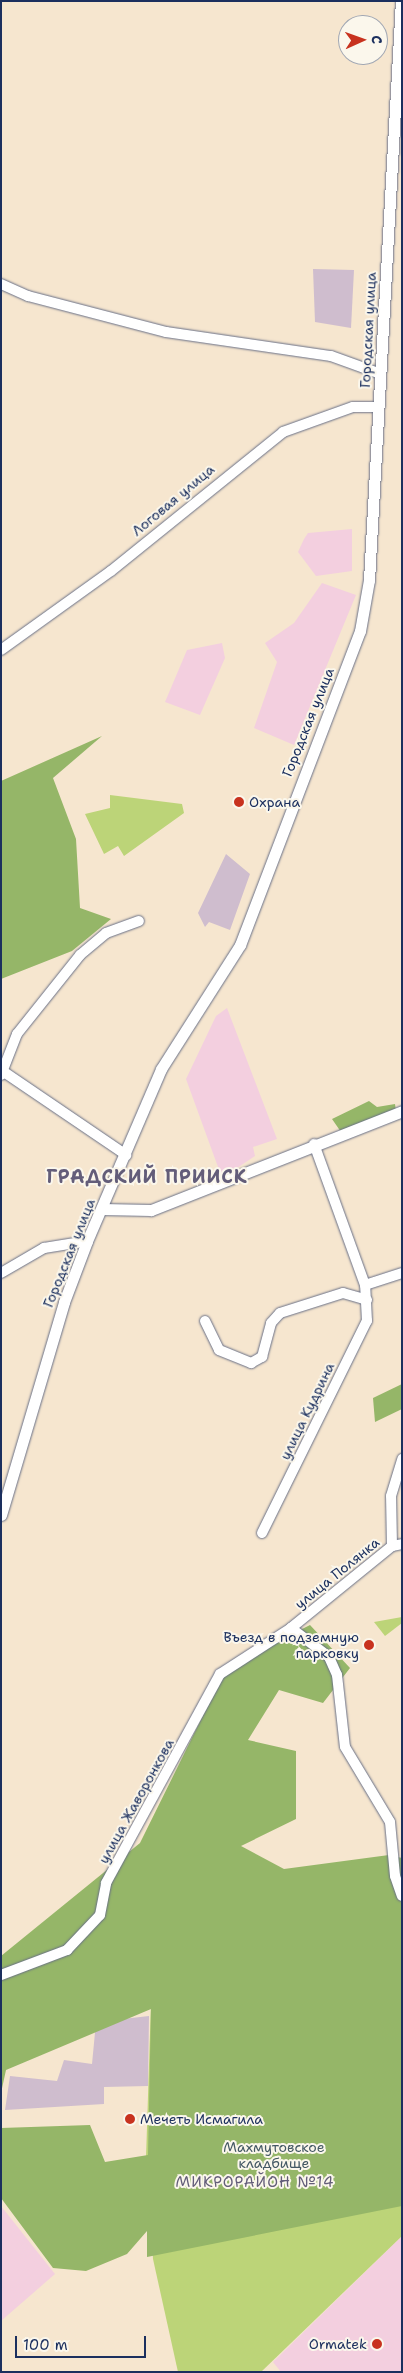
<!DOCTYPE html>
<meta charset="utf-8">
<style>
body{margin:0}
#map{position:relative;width:403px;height:2373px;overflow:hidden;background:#f6e6cf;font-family:"Shantell Sans",sans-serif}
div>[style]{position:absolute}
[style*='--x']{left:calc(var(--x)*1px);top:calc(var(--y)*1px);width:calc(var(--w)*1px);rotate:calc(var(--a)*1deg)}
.built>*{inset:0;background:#f3cfdf}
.industrial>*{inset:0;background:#cfbdce}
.green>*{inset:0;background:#bcd478}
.forest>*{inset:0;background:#95b668}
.roads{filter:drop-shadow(0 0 1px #686f86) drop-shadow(0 0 1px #686f86)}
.minor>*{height:10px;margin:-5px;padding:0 5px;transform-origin:5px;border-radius:5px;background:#fff}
.tertiary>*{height:11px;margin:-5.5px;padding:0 5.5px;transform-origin:5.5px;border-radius:5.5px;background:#fff}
.dots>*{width:14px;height:14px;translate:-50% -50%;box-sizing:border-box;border:2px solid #fbf7ec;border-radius:50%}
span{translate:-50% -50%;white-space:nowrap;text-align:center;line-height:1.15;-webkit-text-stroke:4px #fbf7ec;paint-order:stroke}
.street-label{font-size:14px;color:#1b2f5e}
.poi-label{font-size:14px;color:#1b2f5e}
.left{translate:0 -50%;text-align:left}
.right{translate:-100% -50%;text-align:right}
.park-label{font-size:14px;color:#435864}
.neighbourhood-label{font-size:15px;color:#635d79;letter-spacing:1px}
.district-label{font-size:19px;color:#635d79;font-weight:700;letter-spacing:1px}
.frame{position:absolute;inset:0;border:2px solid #1b2f5e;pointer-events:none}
.north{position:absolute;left:338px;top:15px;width:50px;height:50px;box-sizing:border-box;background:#fbf7ec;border:1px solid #a1a7b3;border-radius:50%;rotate:88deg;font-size:14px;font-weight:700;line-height:20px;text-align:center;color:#1b2f5e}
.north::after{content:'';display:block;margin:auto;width:18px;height:22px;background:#c8321e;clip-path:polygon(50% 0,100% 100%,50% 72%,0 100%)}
.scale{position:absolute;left:15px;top:2336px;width:131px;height:22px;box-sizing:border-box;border:2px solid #1b2f5e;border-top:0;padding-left:6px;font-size:15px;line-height:18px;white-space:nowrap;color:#1b2f5e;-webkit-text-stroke:4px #fbf7ec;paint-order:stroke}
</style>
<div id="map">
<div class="built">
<div style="clip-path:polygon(352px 529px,352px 571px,316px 576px,298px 552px,304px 539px,308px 533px)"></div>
<div style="clip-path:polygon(322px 583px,356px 595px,294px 745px,254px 728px,277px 662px,265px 643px,294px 623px)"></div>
<div style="clip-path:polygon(222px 643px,225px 658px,200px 715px,165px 702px,187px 650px)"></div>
<div style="clip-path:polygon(227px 1008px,277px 1139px,253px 1147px,255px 1156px,222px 1178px,186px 1079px,216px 1016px)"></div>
<div style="clip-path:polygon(1px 2206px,55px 2274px,1px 2321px)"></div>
<div style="clip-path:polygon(402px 2236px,402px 2372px,281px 2372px,273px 2362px)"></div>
</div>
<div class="industrial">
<div style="clip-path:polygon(313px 269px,354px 270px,351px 328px,315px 322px)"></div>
<div style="clip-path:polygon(226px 854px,250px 874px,230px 930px,209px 922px,205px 927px,198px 913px)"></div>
<div style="clip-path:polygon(149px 2016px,148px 2086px,104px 2087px,104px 2104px,5px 2110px,10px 2076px,57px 2081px,64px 2060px,92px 2064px,96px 2022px)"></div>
</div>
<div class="green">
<div style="clip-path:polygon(110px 795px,182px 804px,184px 813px,124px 856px,118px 846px,104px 854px,85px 814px,110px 808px)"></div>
<div style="clip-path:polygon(402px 1617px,402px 1623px,385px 1636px,374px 1622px)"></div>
<div style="clip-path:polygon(402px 1939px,402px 2236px,261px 2372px,178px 2372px,153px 2259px,146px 2158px,152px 1971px)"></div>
</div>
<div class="forest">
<div style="clip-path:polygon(102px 736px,53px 778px,76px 839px,80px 908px,111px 919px,72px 951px,1px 979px,1px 781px)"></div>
<div style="clip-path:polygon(369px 1101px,377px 1107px,395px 1104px,396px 1111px,341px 1132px,332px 1119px)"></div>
<div style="clip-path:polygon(402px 1384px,402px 1409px,375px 1422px,373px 1398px)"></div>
<div style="clip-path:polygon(310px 1625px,350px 1668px,323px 1703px,279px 1690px,248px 1740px,296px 1751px,296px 1819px,241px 1846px,284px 1869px,389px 1855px,402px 1858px,402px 2206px,147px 2257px,147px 2231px,127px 2254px,86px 2271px,53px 2268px,1px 2198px,1px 2128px,90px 2125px,105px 2162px,148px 2155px,151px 2009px,6px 2070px,1px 2093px,1px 1956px,140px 1843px,227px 1667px)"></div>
</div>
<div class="roads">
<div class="minor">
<div style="--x:1;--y:284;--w:30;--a:24"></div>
<div style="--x:28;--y:296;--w:143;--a:14.6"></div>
<div style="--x:166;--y:332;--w:167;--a:8.3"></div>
<div style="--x:331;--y:356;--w:53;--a:19.8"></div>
<div style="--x:1;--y:650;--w:135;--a:-35.7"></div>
<div style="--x:111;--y:571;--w:221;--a:-38.9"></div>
<div style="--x:283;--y:432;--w:74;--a:-19.7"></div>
<div style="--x:353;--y:407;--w:26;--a:0"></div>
<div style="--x:4;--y:1072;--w:148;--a:34.2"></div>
<div style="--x:1;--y:1075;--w:44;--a:-68.7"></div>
<div style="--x:17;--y:1034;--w:101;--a:-51.4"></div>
<div style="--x:80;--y:955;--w:34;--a:-40"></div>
<div style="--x:106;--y:933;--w:35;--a:-20"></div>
<div style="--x:314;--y:1144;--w:150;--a:70.1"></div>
<div style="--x:1;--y:1273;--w:50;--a:-30.2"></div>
<div style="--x:44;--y:1248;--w:44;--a:-9.2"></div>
<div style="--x:205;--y:1321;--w:32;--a:64"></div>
<div style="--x:219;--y:1350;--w:35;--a:22"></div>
<div style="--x:251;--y:1363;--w:13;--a:-29"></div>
<div style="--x:262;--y:1357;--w:35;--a:-75"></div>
<div style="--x:271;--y:1323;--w:13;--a:-48"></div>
<div style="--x:280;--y:1313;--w:66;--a:-17.6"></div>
<div style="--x:343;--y:1293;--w:25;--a:16"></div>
<div style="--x:262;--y:1533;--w:237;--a:-63.7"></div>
<div style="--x:367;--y:1321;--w:36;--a:-93"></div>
<div style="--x:365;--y:1285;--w:39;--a:-18"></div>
<div style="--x:392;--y:1546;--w:50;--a:-91.1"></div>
<div style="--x:391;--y:1496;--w:39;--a:-73"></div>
<div style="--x:291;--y:1628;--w:48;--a:37.3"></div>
<div style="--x:329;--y:1657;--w:20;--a:66"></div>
<div style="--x:337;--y:1675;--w:72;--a:83.7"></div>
<div style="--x:345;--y:1747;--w:87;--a:59"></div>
<div style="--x:390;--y:1822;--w:54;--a:84.7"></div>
<div style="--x:395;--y:1876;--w:21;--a:71"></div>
<div style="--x:1;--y:1975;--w:71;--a:-20.7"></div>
<div style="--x:67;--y:1950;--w:48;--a:-46.7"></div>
<div style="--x:100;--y:1915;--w:33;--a:-79"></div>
<div style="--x:106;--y:1883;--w:238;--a:-61.4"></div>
<div style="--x:220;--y:1674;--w:85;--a:-32.9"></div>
<div style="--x:291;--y:1628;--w:130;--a:-39.1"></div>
<div style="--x:392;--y:1546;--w:10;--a:-11"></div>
</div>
<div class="tertiary">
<div style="--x:102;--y:1209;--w:49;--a:1.2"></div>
<div style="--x:151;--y:1210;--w:270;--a:-21.5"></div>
<div style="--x:1;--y:1515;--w:222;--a:-73.5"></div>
<div style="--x:64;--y:1302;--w:65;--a:-69.3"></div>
<div style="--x:87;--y:1241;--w:187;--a:-66.7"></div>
<div style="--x:161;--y:1069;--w:147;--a:-57.5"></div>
<div style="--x:240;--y:945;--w:336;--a:-69.1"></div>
<div style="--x:360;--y:631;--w:52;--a:-80"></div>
<div style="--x:369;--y:580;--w:580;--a:-86.84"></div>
</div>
</div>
<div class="dots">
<div style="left:239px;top:802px;background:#c8321e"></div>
<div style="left:369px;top:1645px;background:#c8321e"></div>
<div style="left:130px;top:2119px;background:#c8321e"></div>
<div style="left:377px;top:2344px;background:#c8321e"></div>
</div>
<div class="street-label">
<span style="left:368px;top:330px;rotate:-87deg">Городская улица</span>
<span style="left:173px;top:500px;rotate:-40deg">Логовая улица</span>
<span style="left:308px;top:722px;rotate:-68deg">Городская улица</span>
<span style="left:69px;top:1253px;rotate:-68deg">Городская улица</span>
<span style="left:307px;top:1411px;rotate:-64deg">улица Кудрина</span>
<span style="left:337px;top:1573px;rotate:-39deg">улица Полянка</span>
<span style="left:136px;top:1801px;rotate:-61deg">улица Жаворонкова</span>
</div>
<div class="poi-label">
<span class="left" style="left:249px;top:802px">Охрана</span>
<span class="right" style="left:359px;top:1645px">Въезд в подземную<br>парковку</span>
<span class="left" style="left:140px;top:2119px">Мечеть Исмагила</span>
<span class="right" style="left:367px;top:2344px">Ormatek</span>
</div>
<div class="park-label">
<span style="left:274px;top:2155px">Махмутовское<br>кладбище</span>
</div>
<div class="neighbourhood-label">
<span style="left:255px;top:2183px">МИКРОРАЙОН №14</span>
</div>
<div class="district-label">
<span style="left:147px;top:1177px">ГРАДСКИЙ ПРИИСК</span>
</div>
<div class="frame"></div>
<div class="north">С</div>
<div class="scale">100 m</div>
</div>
